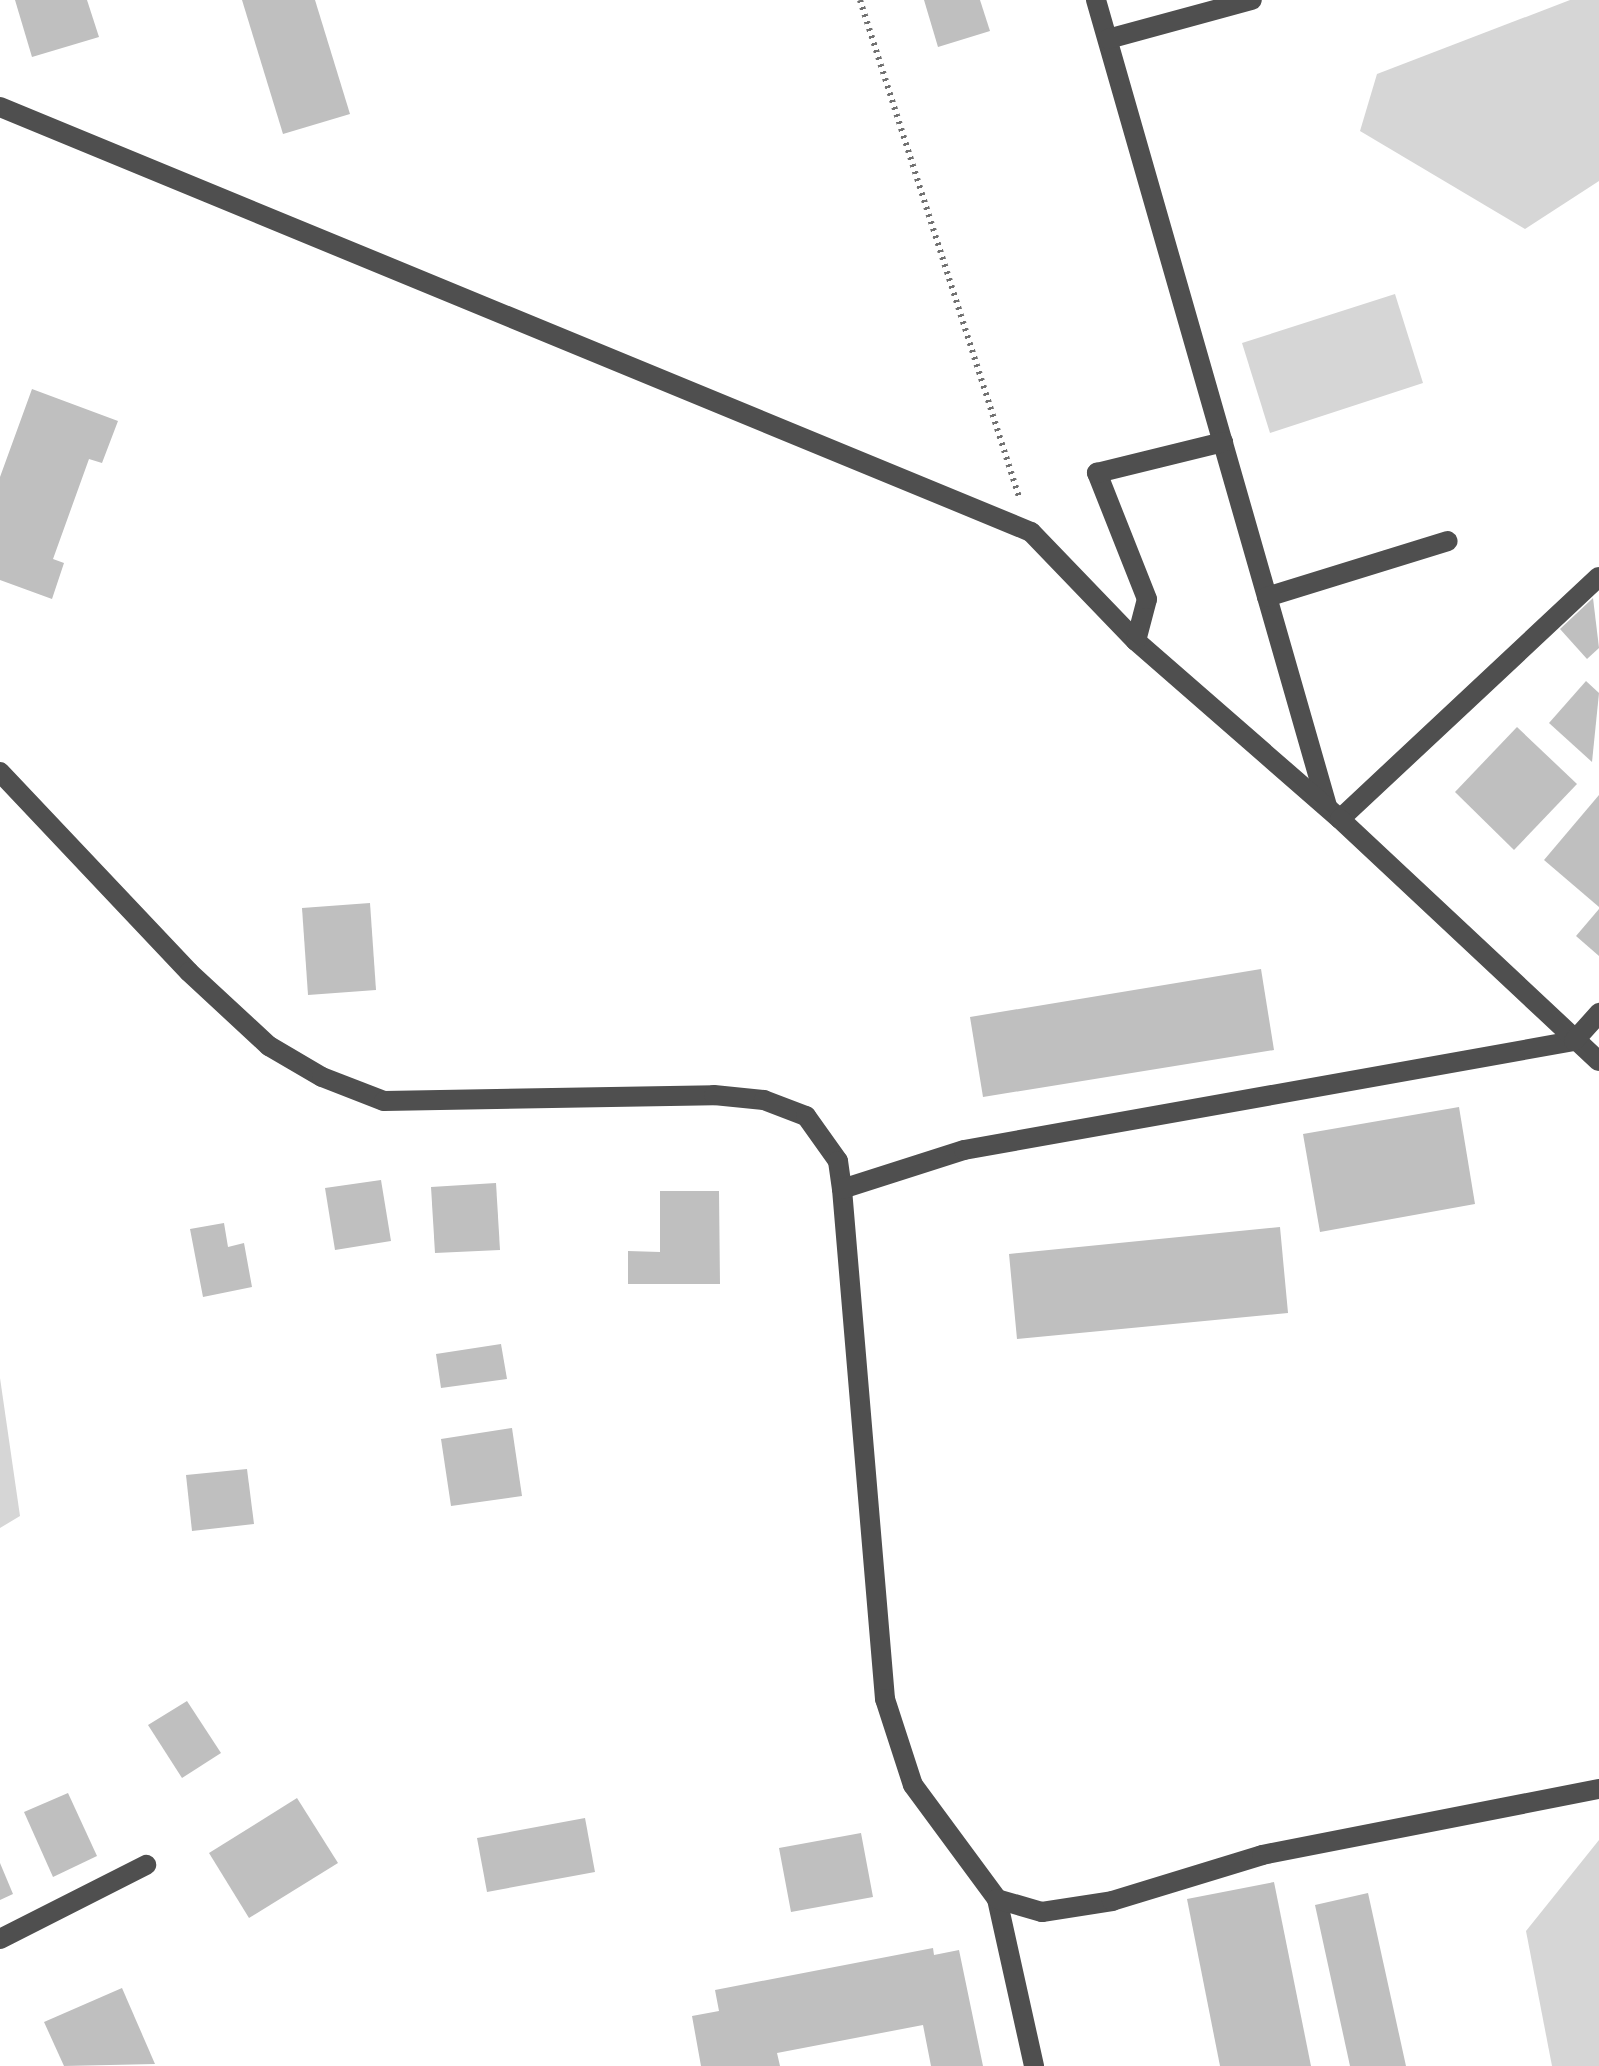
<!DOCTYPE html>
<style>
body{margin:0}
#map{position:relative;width:1599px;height:2066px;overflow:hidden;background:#fff;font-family:"IBM Plex Sans",sans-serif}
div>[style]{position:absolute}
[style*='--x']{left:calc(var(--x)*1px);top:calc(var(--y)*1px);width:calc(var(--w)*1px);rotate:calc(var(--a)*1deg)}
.green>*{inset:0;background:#d6d6d6}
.building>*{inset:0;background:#bfbfbf}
.path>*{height:6px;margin-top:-3px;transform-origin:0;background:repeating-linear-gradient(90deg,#717171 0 2.5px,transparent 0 7.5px)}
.service>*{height:20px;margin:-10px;padding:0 10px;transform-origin:10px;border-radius:10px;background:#4f4f4f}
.minor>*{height:20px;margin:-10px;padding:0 10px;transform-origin:10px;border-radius:10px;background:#4f4f4f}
span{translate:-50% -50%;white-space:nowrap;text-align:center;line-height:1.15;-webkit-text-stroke:9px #fff;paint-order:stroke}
</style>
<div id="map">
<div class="green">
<div style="clip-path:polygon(1570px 0,1599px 0,1599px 181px,1525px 229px,1360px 131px,1377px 74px)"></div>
<div style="clip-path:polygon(1395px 294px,1423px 383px,1270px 433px,1242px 343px)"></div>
<div style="clip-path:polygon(0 1378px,20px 1516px,0 1528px)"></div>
<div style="clip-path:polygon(1599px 1840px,1599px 2066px,1552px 2066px,1526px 1931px)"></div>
</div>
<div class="building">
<div style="clip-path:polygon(15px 0,87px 0,99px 37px,32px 57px)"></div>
<div style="clip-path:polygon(242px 0,315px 0,350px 114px,283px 134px)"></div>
<div style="clip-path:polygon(924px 0,980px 0,990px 31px,938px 47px)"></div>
<div style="clip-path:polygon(32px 389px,118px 421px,102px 463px,89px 459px,53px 559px,64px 563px,52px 599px,0 580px,0 477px)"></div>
<div style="clip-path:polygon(1593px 598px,1599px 648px,1587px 659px,1560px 629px)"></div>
<div style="clip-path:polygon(1586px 681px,1599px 693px,1592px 762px,1549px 723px)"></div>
<div style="clip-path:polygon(1517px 727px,1577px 784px,1514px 850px,1455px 792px)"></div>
<div style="clip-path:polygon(1599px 795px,1599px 907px,1544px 860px)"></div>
<div style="clip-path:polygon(370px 903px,376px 990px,308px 995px,302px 908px)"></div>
<div style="clip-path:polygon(1599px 909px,1599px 956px,1576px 936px)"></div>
<div style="clip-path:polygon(1261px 969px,1274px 1050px,983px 1097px,970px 1017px)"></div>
<div style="clip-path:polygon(1459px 1107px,1475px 1204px,1320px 1232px,1303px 1134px)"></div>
<div style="clip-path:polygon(381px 1180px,391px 1241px,335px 1250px,325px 1188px)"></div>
<div style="clip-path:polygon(496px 1183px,500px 1250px,435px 1253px,431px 1187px)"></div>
<div style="clip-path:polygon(660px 1191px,719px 1191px,720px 1284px,628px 1284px,628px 1251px,660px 1252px)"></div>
<div style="clip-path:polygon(224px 1223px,228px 1247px,244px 1243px,252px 1287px,203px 1297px,190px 1229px)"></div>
<div style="clip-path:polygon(1280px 1227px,1288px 1313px,1017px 1339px,1009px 1254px)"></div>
<div style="clip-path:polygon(501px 1344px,507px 1379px,441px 1388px,436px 1354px)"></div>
<div style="clip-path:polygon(512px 1428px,522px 1496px,451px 1506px,441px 1439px)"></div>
<div style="clip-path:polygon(247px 1469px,254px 1524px,192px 1531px,186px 1475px)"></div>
<div style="clip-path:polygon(187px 1701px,221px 1753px,182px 1778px,148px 1725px)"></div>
<div style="clip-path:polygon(68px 1793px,97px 1856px,53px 1877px,24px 1812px)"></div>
<div style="clip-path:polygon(297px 1798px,338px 1863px,249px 1918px,209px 1853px)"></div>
<div style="clip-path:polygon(585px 1818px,595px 1872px,487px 1892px,477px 1838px)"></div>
<div style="clip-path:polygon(861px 1833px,873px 1897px,791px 1912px,779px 1848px)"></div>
<div style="clip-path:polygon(0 1863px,13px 1894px,0 1900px)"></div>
<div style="clip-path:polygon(1274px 1882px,1311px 2066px,1220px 2066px,1187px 1899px)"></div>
<div style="clip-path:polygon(1368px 1893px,1406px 2066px,1350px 2066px,1315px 1905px)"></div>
<div style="clip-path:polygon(933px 1948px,934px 1955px,959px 1950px,983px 2066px,931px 2066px,923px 2025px,777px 2053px,780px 2066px,701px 2066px,692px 2016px,719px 2011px,715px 1990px)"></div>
<div style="clip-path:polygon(122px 1988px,155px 2064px,64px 2066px,44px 2022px)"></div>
</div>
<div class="path">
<div style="--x:860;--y:0;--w:522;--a:72.26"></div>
</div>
<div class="service">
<div style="--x:1096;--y:0;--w:838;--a:74.01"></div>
<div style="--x:1108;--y:39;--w:149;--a:-15.2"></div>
<div style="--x:0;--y:107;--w:1115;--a:22.4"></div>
<div style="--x:1031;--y:532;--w:151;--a:46.1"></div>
<div style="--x:1136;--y:641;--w:271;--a:41.1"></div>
<div style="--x:1340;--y:819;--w:354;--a:-43.1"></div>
<div style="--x:1267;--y:597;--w:189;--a:-17.2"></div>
<div style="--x:1136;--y:641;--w:43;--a:-75.3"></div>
<div style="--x:1147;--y:599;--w:136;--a:-111.6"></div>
<div style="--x:1097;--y:473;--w:130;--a:-13.8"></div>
<div style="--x:0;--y:772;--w:275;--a:46.6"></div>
<div style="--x:189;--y:972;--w:109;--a:42.8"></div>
<div style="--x:269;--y:1046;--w:61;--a:30.3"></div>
<div style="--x:322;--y:1077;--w:66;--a:21.2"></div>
<div style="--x:384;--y:1101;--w:330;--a:-1"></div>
<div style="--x:714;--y:1095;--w:50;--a:5.7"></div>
<div style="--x:764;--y:1100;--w:45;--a:20.9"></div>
<div style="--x:806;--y:1116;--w:55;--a:54.6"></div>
<div style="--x:838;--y:1161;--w:28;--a:82"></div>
<div style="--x:842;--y:1189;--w:512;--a:85.18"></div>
<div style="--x:885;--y:1699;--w:90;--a:72"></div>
<div style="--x:913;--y:1785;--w:142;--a:53.6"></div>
<div style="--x:997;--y:1899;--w:171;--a:77.5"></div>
<div style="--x:842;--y:1189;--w:128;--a:-17.7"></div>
<div style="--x:964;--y:1150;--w:620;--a:-10.13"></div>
<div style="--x:997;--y:1899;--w:47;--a:16.1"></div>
<div style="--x:1042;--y:1912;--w:71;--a:-8.9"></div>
<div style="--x:1112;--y:1901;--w:157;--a:-17"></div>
<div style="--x:1262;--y:1855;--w:343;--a:-11.1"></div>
</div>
<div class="minor">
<div style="--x:1340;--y:819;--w:354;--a:43.1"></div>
<div style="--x:1574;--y:1041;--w:38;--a:-48"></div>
<div style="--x:0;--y:1939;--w:164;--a:-26.9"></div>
</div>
</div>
